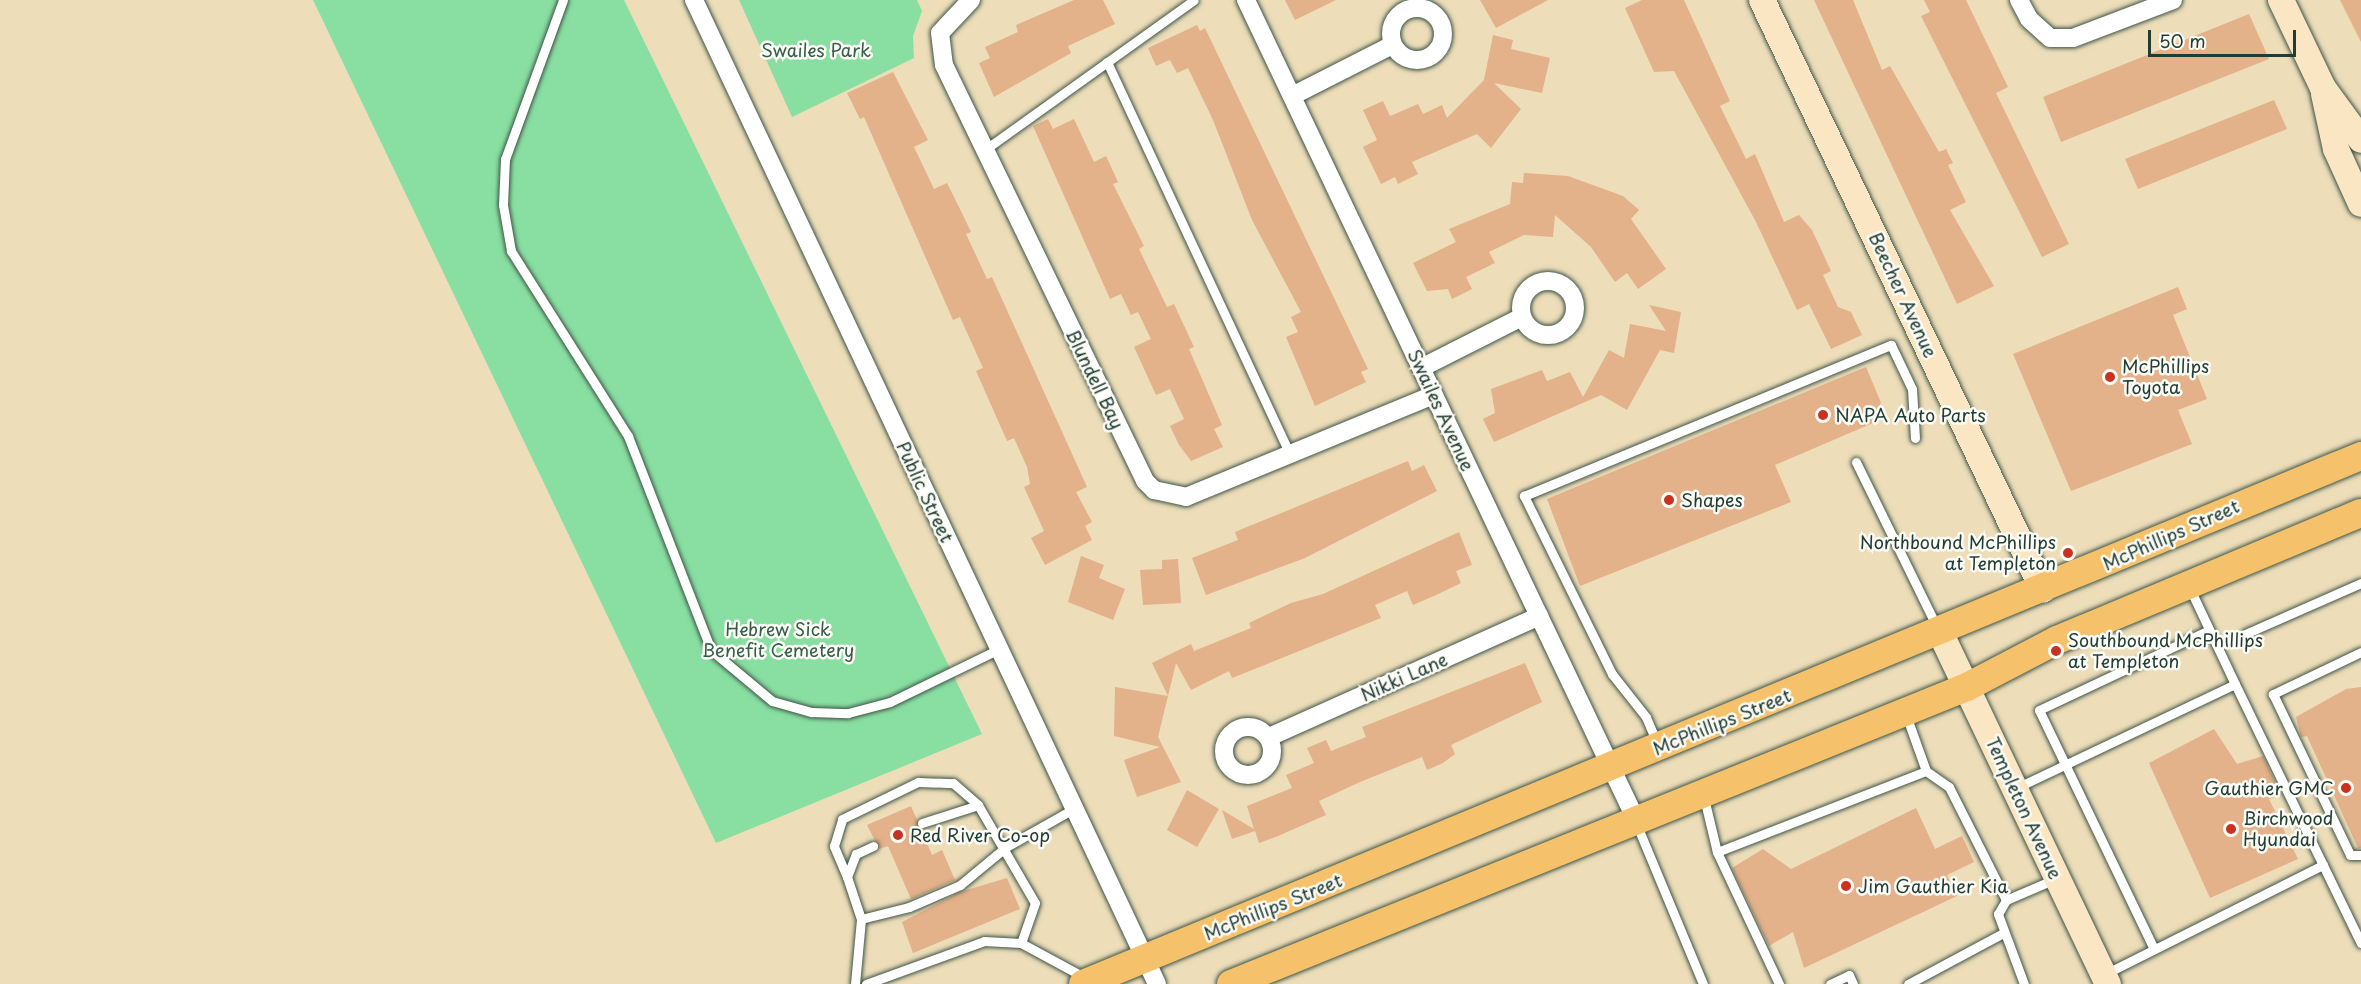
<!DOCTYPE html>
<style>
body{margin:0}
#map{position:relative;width:2361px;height:984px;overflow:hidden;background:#edddb9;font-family:"Playpen Sans",sans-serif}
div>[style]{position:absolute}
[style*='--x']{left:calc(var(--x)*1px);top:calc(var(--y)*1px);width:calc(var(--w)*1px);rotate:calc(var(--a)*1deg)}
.green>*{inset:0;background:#89dfa2}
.building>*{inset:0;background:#e3b18a}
.roads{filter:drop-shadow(0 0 2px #3e5548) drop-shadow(0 0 2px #3e5548)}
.lane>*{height:9px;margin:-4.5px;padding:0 4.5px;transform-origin:4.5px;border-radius:4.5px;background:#fff}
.street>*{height:18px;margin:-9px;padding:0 9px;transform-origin:9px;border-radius:9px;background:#fff}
.street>.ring{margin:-9px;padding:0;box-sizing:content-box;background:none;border:18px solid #fff;border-radius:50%}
.secondary>*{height:26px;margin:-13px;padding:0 13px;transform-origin:13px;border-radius:13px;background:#fbe6c4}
.primary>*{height:28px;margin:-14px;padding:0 14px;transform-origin:14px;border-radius:14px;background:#f5c16b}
.dots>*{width:16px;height:16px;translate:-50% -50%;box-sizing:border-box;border:3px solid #fdfcf7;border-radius:50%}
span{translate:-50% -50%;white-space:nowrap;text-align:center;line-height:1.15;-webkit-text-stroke:5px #fdfcf7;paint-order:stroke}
.park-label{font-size:18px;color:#345d4a}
.street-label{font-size:18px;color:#1f3d34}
.poi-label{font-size:18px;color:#1f3d34}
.left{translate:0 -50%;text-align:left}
.right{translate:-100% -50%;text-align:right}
.scale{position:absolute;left:2148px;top:30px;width:148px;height:27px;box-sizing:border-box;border:3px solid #1f3d34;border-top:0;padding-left:8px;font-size:18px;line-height:21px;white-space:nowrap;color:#1f3d34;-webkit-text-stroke:4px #fdfcf7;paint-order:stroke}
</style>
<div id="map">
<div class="green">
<div style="clip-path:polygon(313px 0,624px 0,982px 734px,716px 843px)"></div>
<div style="clip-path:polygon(739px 0,917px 0,922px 11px,913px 36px,914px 58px,792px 117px)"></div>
</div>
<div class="building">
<div style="clip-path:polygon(1074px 0,1103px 0,1115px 24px,1068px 46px,1071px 53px,994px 97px,979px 63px,990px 58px,985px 47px,1018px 32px,1016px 25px)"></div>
<div style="clip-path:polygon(1285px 0,1336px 0,1295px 20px)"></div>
<div style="clip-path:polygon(1480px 0,1548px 0,1496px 28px)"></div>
<div style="clip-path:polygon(1642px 0,1684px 0,1730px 101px,1720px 106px,1746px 159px,1755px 154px,1784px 222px,1799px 215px,1812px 230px,1831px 271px,1823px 275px,1838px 307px,1851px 312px,1862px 335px,1831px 349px,1809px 304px,1797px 310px,1756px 222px,1674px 71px,1654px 72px,1625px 8px)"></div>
<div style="clip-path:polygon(1814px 0,1853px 0,1882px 70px,1890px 66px,1939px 152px,1946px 149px,1953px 163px,1948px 165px,1966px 202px,1950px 210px,1994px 286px,1957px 304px)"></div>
<div style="clip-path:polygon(1924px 0,1966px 0,2008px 87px,1996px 93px,2069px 244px,2042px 257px,1921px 16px,1930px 12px)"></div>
<div style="clip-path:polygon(2340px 0,2361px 0,2361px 42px)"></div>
<div style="clip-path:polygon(2249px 14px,2269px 59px,2061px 142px,2043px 97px)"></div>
<div style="clip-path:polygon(1197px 25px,1200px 31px,1205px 28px,1368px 369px,1361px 372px,1366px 382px,1315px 406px,1286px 337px,1298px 332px,1291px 317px,1301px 312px,1252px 220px,1213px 120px,1188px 68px,1177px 73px,1170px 60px,1156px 66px,1148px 48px)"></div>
<div style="clip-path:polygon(1493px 35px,1513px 40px,1511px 49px,1550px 58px,1542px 93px,1494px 83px,1521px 109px,1491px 148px,1477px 134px,1412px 162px,1418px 174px,1398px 184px,1395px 177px,1381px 184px,1363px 147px,1377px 140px,1363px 110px,1383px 101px,1390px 116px,1418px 104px,1423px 114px,1442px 105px,1447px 118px,1484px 80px)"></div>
<div style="clip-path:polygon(893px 72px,928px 140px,914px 147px,934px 189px,947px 183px,961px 211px,971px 232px,966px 234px,987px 279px,992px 277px,1087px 487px,1076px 492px,1092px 522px,1085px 526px,1092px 540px,1045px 565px,1031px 538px,1044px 531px,1024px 487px,1030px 484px,1027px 467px,1014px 438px,1007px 441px,976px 371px,983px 368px,960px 317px,953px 320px,864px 117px,860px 119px,847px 93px)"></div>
<div style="clip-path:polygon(2274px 100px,2287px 129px,2138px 189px,2125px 159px)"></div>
<div style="clip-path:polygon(1048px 119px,1053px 129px,1074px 119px,1094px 162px,1106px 156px,1118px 182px,1113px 184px,1144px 246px,1139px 249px,1167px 307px,1174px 304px,1194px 347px,1189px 349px,1222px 425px,1214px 429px,1223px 447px,1191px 461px,1179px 445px,1170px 426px,1184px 419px,1170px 389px,1156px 395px,1134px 347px,1151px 339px,1138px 312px,1131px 315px,1121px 294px,1110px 299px,1033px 126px)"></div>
<div style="clip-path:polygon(1524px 173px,1568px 176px,1623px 196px,1639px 210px,1631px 219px,1666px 269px,1638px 289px,1627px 273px,1615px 282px,1591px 247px,1555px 215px,1553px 237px,1524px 235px,1489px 252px,1495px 263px,1466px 277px,1472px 289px,1452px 299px,1448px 289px,1427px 291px,1413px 263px,1456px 242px,1449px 229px,1510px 204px,1512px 182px,1523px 183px)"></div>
<div style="clip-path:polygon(2178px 287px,2187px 309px,2173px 315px,2207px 399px,2178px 410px,2192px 444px,2071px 491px,2013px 354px)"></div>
<div style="clip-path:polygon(1649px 305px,1681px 312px,1674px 353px,1660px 350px,1627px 410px,1601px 395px,1494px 442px,1483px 419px,1495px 413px,1491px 389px,1542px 370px,1547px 381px,1570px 372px,1583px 397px,1609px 350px,1624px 358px,1630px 324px,1666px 331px)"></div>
<div style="clip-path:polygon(1866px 367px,1887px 417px,1775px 465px,1791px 502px,1580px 586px,1547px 499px)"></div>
<div style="clip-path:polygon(1408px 461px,1412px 471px,1424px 465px,1437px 491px,1305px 558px,1206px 595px,1192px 558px,1238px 540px,1235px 532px)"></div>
<div style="clip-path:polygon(1459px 532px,1472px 565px,1456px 571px,1461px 583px,1434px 596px,1413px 605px,1407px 591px,1375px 605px,1381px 618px,1232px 678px,1229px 671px,1191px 690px,1176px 663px,1168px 696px,1152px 663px,1191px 644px,1194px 651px,1251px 628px,1249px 623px,1291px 603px,1323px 594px)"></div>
<div style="clip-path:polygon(1081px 556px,1104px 565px,1099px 578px,1125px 589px,1113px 620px,1068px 602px)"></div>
<div style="clip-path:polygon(1178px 559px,1181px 603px,1143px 605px,1140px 570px,1162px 569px,1162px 560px)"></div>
<div style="clip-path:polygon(1525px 663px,1542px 702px,1451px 745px,1455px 754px,1443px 763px,1427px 770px,1422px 757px,1360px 782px,1319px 801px,1326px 815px,1278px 836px,1259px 843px,1255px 831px,1232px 839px,1222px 810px,1254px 829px,1247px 806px,1292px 788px,1286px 775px,1314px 763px,1307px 748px,1326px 740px,1331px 751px,1366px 737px,1362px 727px)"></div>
<div style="clip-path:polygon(1115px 687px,1168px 696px,1158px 737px,1181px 782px,1137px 797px,1124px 760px,1160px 747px,1114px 736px)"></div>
<div style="clip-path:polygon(2361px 687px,2361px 848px,2358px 848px,2307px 736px,2301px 737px,2296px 717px,2346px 689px)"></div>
<div style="clip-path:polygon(2214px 729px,2237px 764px,2263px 756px,2281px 795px,2269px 799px,2298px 859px,2210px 898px,2149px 763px)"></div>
<div style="clip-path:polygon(1187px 790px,1219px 809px,1197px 847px,1167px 830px)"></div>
<div style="clip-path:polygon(911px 806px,932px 855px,942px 850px,955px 880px,911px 899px,888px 846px,879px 849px,867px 825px)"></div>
<div style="clip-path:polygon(1916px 808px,1935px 849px,1962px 836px,1974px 862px,1947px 875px,1957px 896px,1804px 968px,1793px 932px,1769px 946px,1732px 868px,1763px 849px,1791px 869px)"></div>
<div style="clip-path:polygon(1007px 878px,1020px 909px,913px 953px,902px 922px,960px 892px)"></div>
</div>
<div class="roads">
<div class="lane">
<div style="--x:563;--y:0;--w:169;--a:110"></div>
<div style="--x:505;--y:159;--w:46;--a:92.5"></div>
<div style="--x:503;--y:205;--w:47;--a:80.1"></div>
<div style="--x:511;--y:251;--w:219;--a:57.7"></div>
<div style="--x:628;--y:436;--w:230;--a:68.8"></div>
<div style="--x:711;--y:650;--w:80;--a:39.9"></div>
<div style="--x:772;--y:701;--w:41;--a:15.8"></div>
<div style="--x:811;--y:712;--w:37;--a:2"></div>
<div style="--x:848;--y:713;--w:43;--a:-14.7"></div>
<div style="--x:890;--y:702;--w:121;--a:-25.9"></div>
<div style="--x:1107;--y:62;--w:434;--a:65"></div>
<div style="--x:983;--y:151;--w:259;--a:-35.6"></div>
<div style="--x:1856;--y:462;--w:184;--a:63.9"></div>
<div style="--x:2245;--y:634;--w:127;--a:-23.7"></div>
<div style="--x:2361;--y:652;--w:98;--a:154.5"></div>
<div style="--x:2273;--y:694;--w:178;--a:64.4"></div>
<div style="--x:2350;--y:855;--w:11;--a:0"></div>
<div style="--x:2235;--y:684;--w:288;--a:64.1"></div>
<div style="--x:1906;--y:715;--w:59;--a:70.3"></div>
<div style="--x:1926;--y:771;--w:28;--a:35"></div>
<div style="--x:1949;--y:787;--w:127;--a:63.2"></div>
<div style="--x:1657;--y:743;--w:28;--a:-113"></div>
<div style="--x:1646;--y:717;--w:55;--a:-128.3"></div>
<div style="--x:1612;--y:674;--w:199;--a:-116.3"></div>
<div style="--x:1524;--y:496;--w:397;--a:-22.4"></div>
<div style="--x:1891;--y:345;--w:49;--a:64.5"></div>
<div style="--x:1912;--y:389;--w:49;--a:86.5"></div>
<div style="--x:2016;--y:788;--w:242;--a:-25.4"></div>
<div style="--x:2235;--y:684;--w:105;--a:-115.3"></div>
<div style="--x:1704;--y:798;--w:56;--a:76.5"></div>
<div style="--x:1717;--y:852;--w:146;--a:64.8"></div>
<div style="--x:922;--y:823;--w:59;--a:-17.8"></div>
<div style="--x:1636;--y:823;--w:174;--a:67.4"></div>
<div style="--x:1717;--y:852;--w:224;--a:-21.2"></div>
<div style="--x:847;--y:877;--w:34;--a:-113"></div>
<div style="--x:834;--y:846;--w:28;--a:-73"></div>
<div style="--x:842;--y:819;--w:85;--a:-26"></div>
<div style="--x:918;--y:782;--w:35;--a:2"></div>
<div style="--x:953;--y:783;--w:33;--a:41"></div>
<div style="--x:978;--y:805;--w:113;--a:59.8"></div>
<div style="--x:1035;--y:903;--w:42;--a:109.3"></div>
<div style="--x:861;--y:919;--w:49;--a:-14"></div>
<div style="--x:909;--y:907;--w:56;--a:-23.3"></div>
<div style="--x:960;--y:885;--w:60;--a:-39.6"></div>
<div style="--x:1006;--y:847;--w:79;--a:-29.5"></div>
<div style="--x:2154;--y:949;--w:265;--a:-115.7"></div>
<div style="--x:2039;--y:710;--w:188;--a:-25.2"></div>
<div style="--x:2105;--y:974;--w:244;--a:-26.6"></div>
<div style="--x:855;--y:984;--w:65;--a:-84.7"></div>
<div style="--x:861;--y:919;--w:44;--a:-108.4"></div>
<div style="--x:847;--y:877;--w:25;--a:-69"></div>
<div style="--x:856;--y:854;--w:19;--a:-25"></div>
<div style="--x:866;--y:984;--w:126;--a:-20"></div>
<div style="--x:984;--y:941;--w:37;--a:3"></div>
<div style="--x:1021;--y:943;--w:72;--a:28.4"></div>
<div style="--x:1830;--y:984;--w:21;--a:-25"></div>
<div style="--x:1849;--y:975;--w:10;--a:66"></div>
<div style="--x:1908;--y:984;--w:108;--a:-28.2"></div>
<div style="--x:2024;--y:984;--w:75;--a:-110.4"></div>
<div style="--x:1998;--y:914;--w:16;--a:-60"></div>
<div style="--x:2006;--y:900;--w:53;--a:-23.2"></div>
</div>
<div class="street">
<div style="--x:694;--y:0;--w:1087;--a:64.8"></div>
<div style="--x:971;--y:0;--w:45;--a:133.2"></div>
<div style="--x:940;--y:33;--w:32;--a:83"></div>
<div style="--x:944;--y:65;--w:462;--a:64.2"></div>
<div style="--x:1145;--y:481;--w:13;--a:45"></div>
<div style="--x:1154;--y:490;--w:33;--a:12"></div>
<div style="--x:1186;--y:497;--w:268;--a:-22.4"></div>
<div style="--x:1246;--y:0;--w:908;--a:64.56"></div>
<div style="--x:2019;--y:0;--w:21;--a:62"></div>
<div style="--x:2029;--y:19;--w:28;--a:42"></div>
<div style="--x:2050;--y:38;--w:23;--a:0"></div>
<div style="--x:2073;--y:38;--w:107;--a:-20.8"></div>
<div class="ring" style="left:1391px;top:8px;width:34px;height:34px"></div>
<div style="--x:1292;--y:96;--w:112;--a:-27"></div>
<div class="ring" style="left:1521px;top:281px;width:36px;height:36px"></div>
<div style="--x:1421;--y:368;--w:113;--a:-26.8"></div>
<div class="ring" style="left:1224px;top:727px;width:30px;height:30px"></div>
<div style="--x:1269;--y:737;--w:296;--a:-24.1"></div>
</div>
<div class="secondary">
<div style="--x:1762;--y:0;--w:653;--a:64.53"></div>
<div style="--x:2281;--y:0;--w:98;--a:64.5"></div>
<div style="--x:2323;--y:88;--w:64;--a:53.8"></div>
<div style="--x:2324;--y:94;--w:56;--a:77.7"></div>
<div style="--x:2336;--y:149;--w:60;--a:65.6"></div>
<div style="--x:1940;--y:632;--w:390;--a:64.5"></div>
</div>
<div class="primary">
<div style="--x:1083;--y:984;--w:1383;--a:-22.45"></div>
<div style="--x:1231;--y:984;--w:794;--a:-21.98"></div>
<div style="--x:1967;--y:687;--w:102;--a:-27.6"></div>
<div style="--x:2057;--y:640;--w:329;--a:-22.7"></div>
</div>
</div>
<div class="dots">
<div style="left:2110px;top:377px;background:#c8321e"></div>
<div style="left:1823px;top:415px;background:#c8321e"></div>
<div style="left:1669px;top:500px;background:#c8321e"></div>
<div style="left:2068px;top:553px;background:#c8321e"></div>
<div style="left:2056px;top:651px;background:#c8321e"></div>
<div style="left:2346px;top:788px;background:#c8321e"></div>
<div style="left:2231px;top:829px;background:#c8321e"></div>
<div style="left:898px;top:835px;background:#c8321e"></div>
<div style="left:1846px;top:886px;background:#c8321e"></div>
</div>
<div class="park-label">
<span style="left:816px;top:50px">Swailes Park</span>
<span style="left:778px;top:640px">Hebrew Sick<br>Benefit Cemetery</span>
</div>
<div class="street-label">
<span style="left:1903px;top:295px;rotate:65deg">Beecher Avenue</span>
<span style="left:1095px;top:379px;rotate:64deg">Blundell Bay</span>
<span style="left:1441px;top:410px;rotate:65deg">Swailes Avenue</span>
<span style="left:925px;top:492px;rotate:65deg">Public Street</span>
<span style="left:2171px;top:535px;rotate:-24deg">McPhillips Street</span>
<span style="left:1404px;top:677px;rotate:-24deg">Nikki Lane</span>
<span style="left:1722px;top:722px;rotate:-22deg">McPhillips Street</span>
<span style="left:2024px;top:808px;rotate:65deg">Templeton Avenue</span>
<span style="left:1273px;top:907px;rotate:-22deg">McPhillips Street</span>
</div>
<div class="poi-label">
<span class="left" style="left:2122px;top:377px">McPhillips<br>Toyota</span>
<span class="left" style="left:1835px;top:415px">NAPA Auto Parts</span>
<span class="left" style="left:1681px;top:500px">Shapes</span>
<span class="right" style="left:2056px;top:553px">Northbound McPhillips<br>at Templeton</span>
<span class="left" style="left:2068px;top:651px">Southbound McPhillips<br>at Templeton</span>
<span class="right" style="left:2334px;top:788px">Gauthier GMC</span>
<span class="left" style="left:2243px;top:829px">Birchwood<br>Hyundai</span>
<span class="left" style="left:910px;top:835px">Red River Co-op</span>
<span class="left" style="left:1858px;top:886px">Jim Gauthier Kia</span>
</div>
<div class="scale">50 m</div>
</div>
